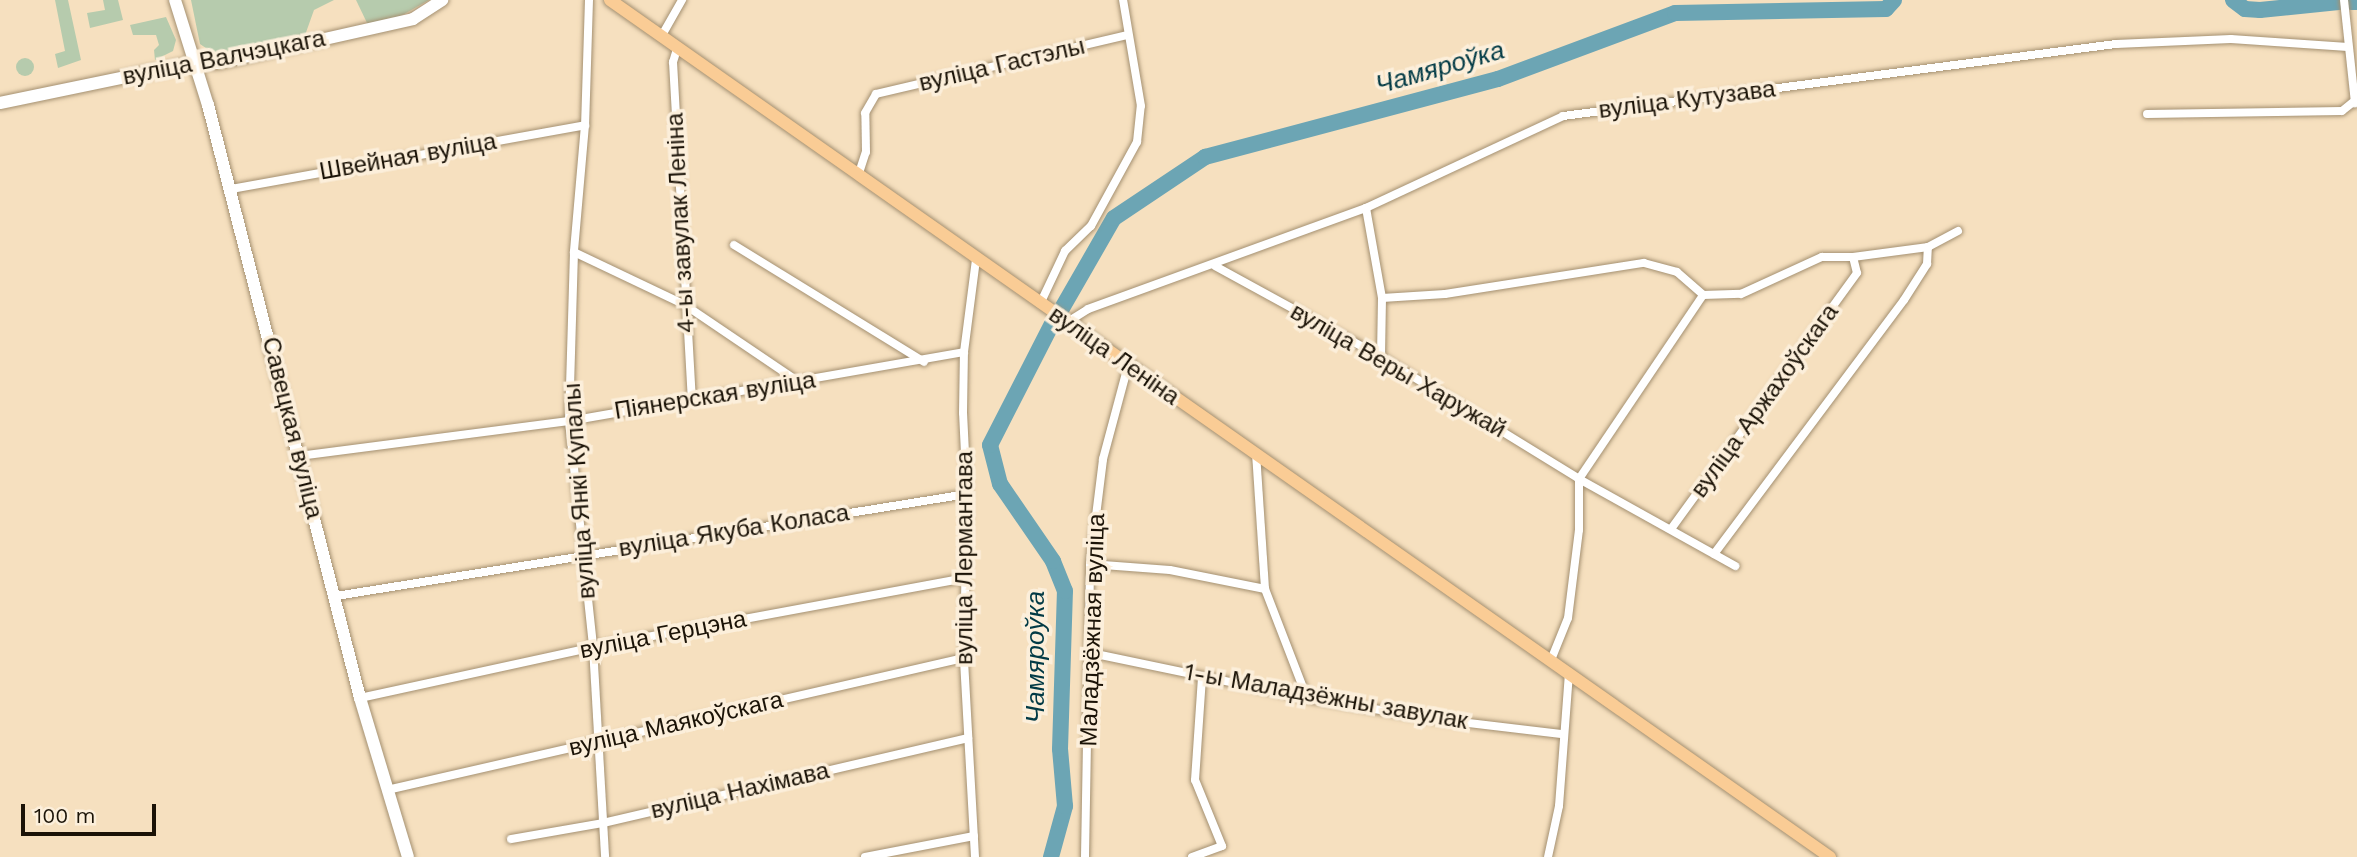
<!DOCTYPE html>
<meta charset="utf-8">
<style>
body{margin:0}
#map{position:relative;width:2357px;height:857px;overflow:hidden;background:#f6e0bf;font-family:"Work Sans",sans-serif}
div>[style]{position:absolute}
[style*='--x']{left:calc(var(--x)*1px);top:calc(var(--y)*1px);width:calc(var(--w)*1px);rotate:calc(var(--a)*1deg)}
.green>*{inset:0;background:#b6cbad}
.round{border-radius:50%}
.river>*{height:16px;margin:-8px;padding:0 8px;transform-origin:8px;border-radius:8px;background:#6ca5b4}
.roads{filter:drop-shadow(0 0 2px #a49071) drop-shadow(0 0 2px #a49071)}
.street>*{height:8px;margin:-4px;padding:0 4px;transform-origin:4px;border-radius:4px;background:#fff}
.secondary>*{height:12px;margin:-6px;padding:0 6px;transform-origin:6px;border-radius:6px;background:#fff}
.primary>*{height:12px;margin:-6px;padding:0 6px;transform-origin:6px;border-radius:6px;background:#facc95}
span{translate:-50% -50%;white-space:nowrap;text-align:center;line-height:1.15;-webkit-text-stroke:7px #fcefdb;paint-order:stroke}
.street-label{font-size:24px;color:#1b1307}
.water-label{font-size:26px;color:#023a45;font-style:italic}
.scale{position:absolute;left:21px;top:804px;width:135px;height:32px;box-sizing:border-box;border:4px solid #1b1307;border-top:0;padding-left:9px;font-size:21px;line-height:24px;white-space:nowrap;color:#1b1307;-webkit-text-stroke:5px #fcefdb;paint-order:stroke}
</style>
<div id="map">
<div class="green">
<div style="clip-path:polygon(55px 0,68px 0,81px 60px,58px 68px,55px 54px,65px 51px)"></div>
<div style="clip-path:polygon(103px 0,118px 0,123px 20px,90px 28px,87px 13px,105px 10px)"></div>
<div style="clip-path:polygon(191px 0,334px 0,314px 10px,304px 38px,219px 57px,200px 44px)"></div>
<div style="clip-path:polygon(356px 0,429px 0,399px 17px,368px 25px)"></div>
<div style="clip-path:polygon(166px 17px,176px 40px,173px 51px,155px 60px,154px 50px,159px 45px,156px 35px,133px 35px,130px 25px)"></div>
<div class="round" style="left:16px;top:58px;width:18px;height:18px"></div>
</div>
<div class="river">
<div style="--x:2233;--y:0;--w:15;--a:37"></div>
<div style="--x:2245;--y:9;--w:15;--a:4"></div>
<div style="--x:2260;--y:10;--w:79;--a:-5.8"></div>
<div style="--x:2351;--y:2;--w:6;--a:0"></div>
<div style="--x:1061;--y:310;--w:106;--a:-60.1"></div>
<div style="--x:1114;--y:218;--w:110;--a:-33.8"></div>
<div style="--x:1205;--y:157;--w:303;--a:-14.9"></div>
<div style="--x:1498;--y:79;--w:189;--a:-20.4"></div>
<div style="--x:1675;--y:13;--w:211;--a:-1.1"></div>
<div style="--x:1886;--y:9;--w:12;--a:-48"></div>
<div style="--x:1051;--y:857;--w:53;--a:-74.6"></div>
<div style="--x:1065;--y:806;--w:57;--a:-95"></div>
<div style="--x:1060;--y:749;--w:158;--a:-88.2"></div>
<div style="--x:1065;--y:591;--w:32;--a:-112"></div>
<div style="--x:1053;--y:561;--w:93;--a:-124.5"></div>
<div style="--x:1000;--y:484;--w:40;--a:-104.4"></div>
<div style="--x:990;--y:445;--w:138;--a:-62.9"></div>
</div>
<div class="roads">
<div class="street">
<div style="--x:589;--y:0;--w:125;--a:91.8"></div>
<div style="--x:585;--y:125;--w:127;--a:95"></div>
<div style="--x:574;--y:252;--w:169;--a:91.7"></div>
<div style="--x:569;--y:421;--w:227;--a:83.9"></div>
<div style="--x:593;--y:647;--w:210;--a:86.7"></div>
<div style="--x:2344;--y:0;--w:104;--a:83.9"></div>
<div style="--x:661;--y:37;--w:43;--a:-60.4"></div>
<div style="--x:677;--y:49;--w:14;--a:107"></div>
<div style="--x:673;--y:62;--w:338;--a:86.8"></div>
<div style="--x:2147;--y:114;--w:195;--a:-0.9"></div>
<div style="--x:2342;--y:111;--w:13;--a:-39"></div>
<div style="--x:858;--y:176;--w:25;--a:-72"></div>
<div style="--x:866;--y:152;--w:39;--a:-91"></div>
<div style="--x:865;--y:113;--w:22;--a:-60"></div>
<div style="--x:876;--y:94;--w:258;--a:-13.2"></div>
<div style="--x:231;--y:189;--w:360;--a:-10.2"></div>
<div style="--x:1366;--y:208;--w:91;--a:79.9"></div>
<div style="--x:1382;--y:298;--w:59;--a:91"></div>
<div style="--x:734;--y:245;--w:223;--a:31.6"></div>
<div style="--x:574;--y:252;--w:123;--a:25.5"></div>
<div style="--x:685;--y:305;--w:139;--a:34.1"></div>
<div style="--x:1853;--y:257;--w:76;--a:-7.6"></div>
<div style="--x:1928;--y:247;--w:34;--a:-28"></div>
<div style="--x:1215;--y:266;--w:189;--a:28.7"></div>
<div style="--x:1381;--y:357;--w:233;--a:31.6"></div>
<div style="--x:1579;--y:479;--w:179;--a:29.1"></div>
<div style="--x:1382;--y:298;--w:63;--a:-3.6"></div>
<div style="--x:1445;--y:294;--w:201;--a:-8.9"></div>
<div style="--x:1644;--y:263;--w:34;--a:15"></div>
<div style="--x:1677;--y:272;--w:35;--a:41"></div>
<div style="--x:1703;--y:295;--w:38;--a:-2"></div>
<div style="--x:1741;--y:294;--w:89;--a:-24.6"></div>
<div style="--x:1822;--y:257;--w:31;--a:0"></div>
<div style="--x:1853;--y:257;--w:16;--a:76"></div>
<div style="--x:1857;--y:273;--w:315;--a:126"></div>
<div style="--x:1040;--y:304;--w:59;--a:-64.7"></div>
<div style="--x:1065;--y:251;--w:36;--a:-44"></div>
<div style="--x:1091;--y:226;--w:96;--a:-61.3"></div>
<div style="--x:1137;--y:142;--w:36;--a:-84"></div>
<div style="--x:1141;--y:106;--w:108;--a:-99.6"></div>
<div style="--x:1066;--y:323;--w:26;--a:-32"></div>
<div style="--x:1088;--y:309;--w:296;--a:-20"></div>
<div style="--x:1366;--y:208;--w:217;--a:-25"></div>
<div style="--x:1563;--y:116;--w:558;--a:-7.42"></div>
<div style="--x:2116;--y:44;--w:115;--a:-2.5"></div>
<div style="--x:2231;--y:39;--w:117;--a:3.9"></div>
<div style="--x:1256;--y:453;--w:136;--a:86.2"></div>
<div style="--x:299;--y:456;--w:272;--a:-7.4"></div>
<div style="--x:569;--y:421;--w:401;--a:-9.9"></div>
<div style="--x:1714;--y:554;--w:317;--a:-53.2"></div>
<div style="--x:1904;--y:300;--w:43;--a:-57.4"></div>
<div style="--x:1927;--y:264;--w:17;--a:-87"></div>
<div style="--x:1090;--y:564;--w:80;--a:4.3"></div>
<div style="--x:1170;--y:570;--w:97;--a:11.3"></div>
<div style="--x:1265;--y:589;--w:117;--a:68.9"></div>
<div style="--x:336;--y:596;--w:639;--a:-9.18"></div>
<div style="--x:1091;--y:653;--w:221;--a:11.8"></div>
<div style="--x:1307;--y:698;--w:130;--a:9.3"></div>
<div style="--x:1435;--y:719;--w:127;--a:6.8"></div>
<div style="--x:1551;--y:660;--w:45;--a:-68"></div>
<div style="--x:1568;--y:618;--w:89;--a:-82.9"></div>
<div style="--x:1579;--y:530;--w:51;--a:-90"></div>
<div style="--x:1579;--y:479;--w:222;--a:-56"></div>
<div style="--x:360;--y:698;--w:239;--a:-12.3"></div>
<div style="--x:593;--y:647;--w:379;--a:-10.5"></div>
<div style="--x:387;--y:790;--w:592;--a:-12.89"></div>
<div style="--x:511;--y:839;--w:93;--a:-9.9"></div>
<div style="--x:603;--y:823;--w:375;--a:-13.1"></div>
<div style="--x:865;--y:857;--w:111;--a:-10.9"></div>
<div style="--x:975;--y:857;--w:199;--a:-93.2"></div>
<div style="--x:964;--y:658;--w:164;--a:-89"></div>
<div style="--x:967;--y:494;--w:81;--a:-92.8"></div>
<div style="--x:963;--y:413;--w:61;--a:-89.1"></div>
<div style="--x:964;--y:352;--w:93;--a:-82.6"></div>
<div style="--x:1085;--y:857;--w:293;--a:-89"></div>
<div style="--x:1090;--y:564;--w:106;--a:-82.9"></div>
<div style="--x:1103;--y:459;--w:96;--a:-75"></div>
<div style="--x:1192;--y:857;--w:32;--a:-20"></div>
<div style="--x:1222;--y:846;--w:71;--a:-112.2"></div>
<div style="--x:1195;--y:780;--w:103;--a:-86.1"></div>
<div style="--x:1548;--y:857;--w:52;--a:-77.8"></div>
<div style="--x:1559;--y:806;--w:132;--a:-85.7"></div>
</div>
<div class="secondary">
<div style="--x:175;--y:0;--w:110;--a:72.6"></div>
<div style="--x:208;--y:105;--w:612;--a:75.62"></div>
<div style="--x:360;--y:698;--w:166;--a:73.2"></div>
<div style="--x:0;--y:103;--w:198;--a:-11.7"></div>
<div style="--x:194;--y:63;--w:24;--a:0"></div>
<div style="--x:218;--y:63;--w:200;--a:-12.7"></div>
<div style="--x:413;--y:19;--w:35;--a:-33"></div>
</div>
<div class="primary">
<div style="--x:610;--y:0;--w:1491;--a:35.09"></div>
</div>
</div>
<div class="street-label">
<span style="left:224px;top:58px;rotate:-11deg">вуліца Валчэцкага</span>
<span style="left:1002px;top:65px;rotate:-13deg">вуліца Гастэлы</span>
<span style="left:1687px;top:100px;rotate:-7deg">вуліца Кутузава</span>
<span style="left:408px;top:157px;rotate:-10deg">Швейная вуліца</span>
<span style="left:681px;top:223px;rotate:-93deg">4-ы завулак Леніна</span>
<span style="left:1114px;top:356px;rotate:35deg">вуліца Леніна</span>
<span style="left:1398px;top:371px;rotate:30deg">вуліца Веры Харужай</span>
<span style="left:715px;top:396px;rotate:-9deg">Піянерская вуліца</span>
<span style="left:1765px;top:401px;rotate:-54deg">вуліца Аржахоўскага</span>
<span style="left:292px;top:428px;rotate:76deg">Савецкая вуліца</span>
<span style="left:580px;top:491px;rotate:-94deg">вуліца Янкі Купалы</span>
<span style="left:734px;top:531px;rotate:-9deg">вуліца Якуба Коласа</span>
<span style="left:965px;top:558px;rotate:-90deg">вуліца Лермантава</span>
<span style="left:1093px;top:630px;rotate:-88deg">Маладзёжная вуліца</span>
<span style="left:663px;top:635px;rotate:-11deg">вуліца Герцэна</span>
<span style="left:1326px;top:697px;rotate:10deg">1-ы Маладзёжны завулак</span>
<span style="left:676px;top:724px;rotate:-13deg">вуліца Маякоўскага</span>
<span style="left:740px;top:791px;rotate:-13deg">вуліца Нахімава</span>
</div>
<div class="water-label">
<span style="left:1440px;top:68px;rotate:-16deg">Чамяроўка</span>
<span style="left:1036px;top:657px;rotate:-90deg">Чамяроўка</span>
</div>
<div class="scale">100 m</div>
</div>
